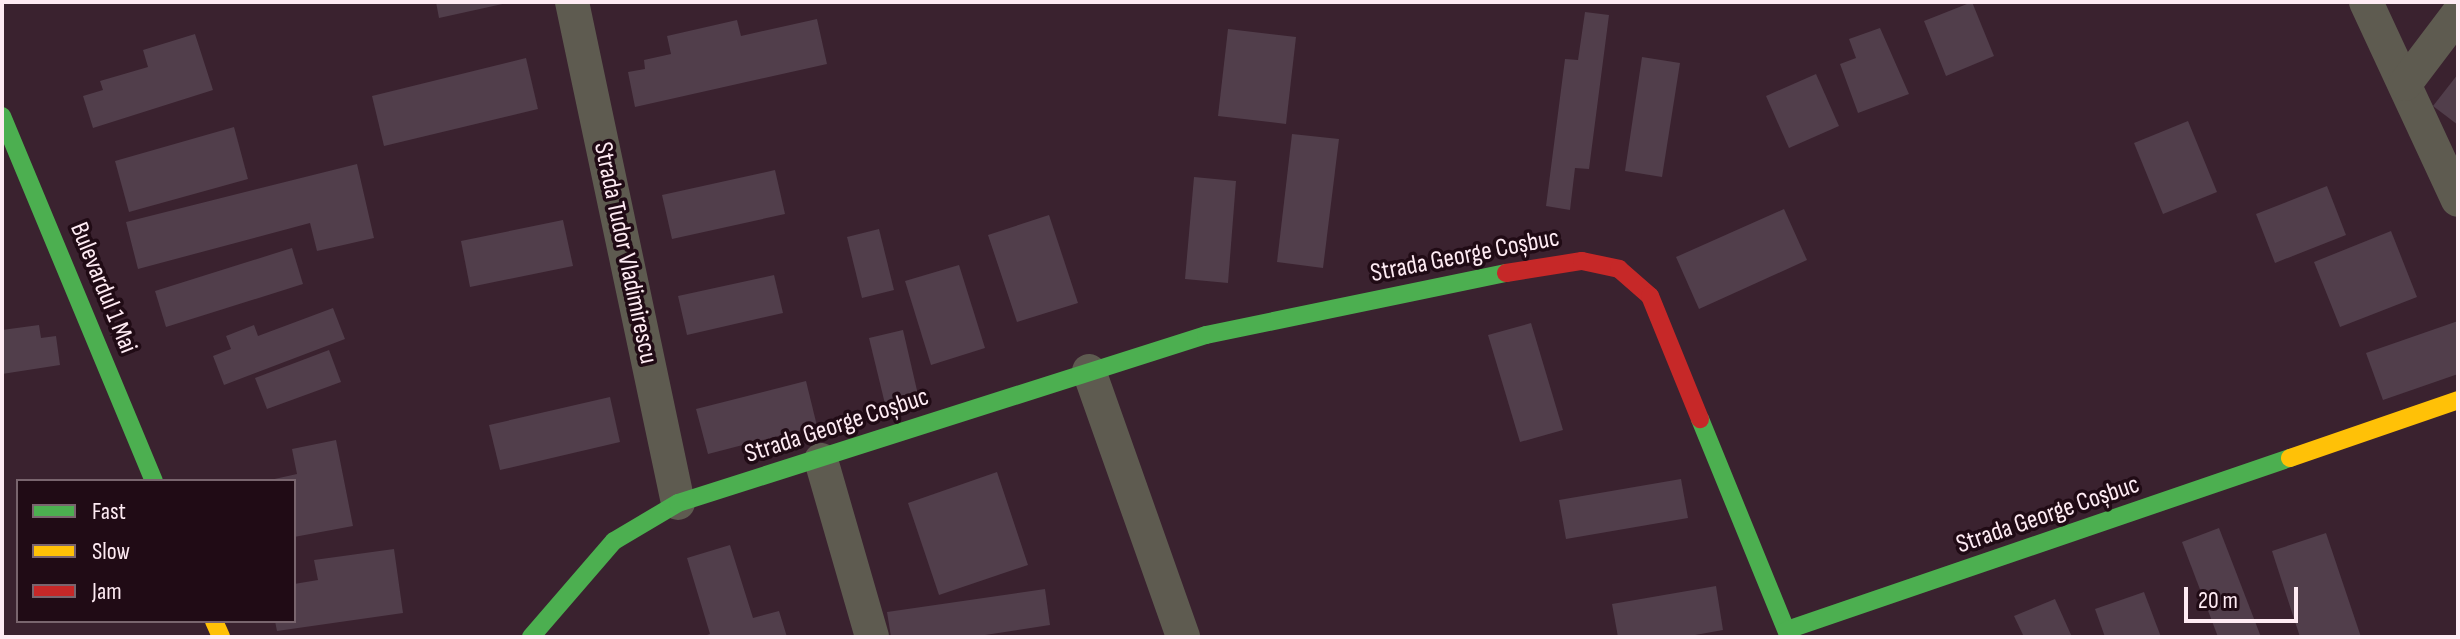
<!DOCTYPE html>
<meta charset="utf-8">
<style>
body{margin:0}
#map{position:relative;width:2460px;height:639px;overflow:hidden;background:#3a222f;font-family:"Sofia Sans Condensed",sans-serif}
div>[style]{position:absolute}
[style*='--x']{left:calc(var(--x)*1px);top:calc(var(--y)*1px);width:calc(var(--w)*1px);rotate:calc(var(--a)*1deg)}
.building>*{inset:0;background:#513e4b}
.street>*{height:34px;margin:-17px;padding:0 17px;transform-origin:17px;border-radius:17px;background:#5e5b50}
.fast>*{height:18px;margin:-9px;padding:0 9px;transform-origin:9px;border-radius:9px;background:#4caf50}
.slow>*{height:18px;margin:-9px;padding:0 9px;transform-origin:9px;border-radius:9px;background:#ffc107}
.jam>*{height:18px;margin:-9px;padding:0 9px;transform-origin:9px;border-radius:9px;background:#c62828}
span{translate:-50% -50%;white-space:nowrap;text-align:center;line-height:1.15;-webkit-text-stroke:7px #200b15;paint-order:stroke}
.street-label{font-size:26px;color:#feebf3}
.frame{position:absolute;inset:0;border:4px solid #feebf3;pointer-events:none}
.legend{position:absolute;left:16px;top:479px;width:280px;height:144px;box-sizing:border-box;background:#200b15;border:2px solid #79656e;margin:0;padding:10px 14px;list-style:none;font-size:24px;color:#feebf3}
.legend li{display:flex;align-items:center;gap:16px;height:40px}
.legend b{width:40px;border:2px solid #79656e}
.scale{position:absolute;left:2184px;top:587px;width:114px;height:36px;box-sizing:border-box;border:4px solid #feebf3;border-top:0;padding-left:10px;font-size:24px;line-height:28px;white-space:nowrap;color:#feebf3;-webkit-text-stroke:6px #200b15;paint-order:stroke}
</style>
<div id="map">
<div class="building">
<div style="clip-path:polygon(436px 2px,507px 2px,507px 3px,439px 18px)"></div>
<div style="clip-path:polygon(1972px 2px,1994px 56px,1946px 76px,1924px 21px)"></div>
<div style="clip-path:polygon(1585px 12px,1609px 15px,1589px 169px,1575px 168px,1570px 210px,1546px 206px,1565px 59px,1578px 60px)"></div>
<div style="clip-path:polygon(817px 19px,827px 64px,635px 107px,628px 72px,645px 69px,644px 60px,671px 54px,667px 36px,737px 20px,741px 36px)"></div>
<div style="clip-path:polygon(1880px 28px,1909px 94px,1858px 113px,1840px 64px,1856px 58px,1849px 39px)"></div>
<div style="clip-path:polygon(1228px 29px,1296px 37px,1286px 124px,1218px 116px)"></div>
<div style="clip-path:polygon(195px 34px,213px 90px,93px 128px,83px 96px,103px 90px,100px 81px,148px 67px,143px 50px)"></div>
<div style="clip-path:polygon(1642px 57px,1680px 63px,1662px 177px,1625px 171px)"></div>
<div style="clip-path:polygon(526px 58px,538px 109px,384px 146px,372px 96px)"></div>
<div style="clip-path:polygon(1816px 74px,1839px 126px,1789px 148px,1766px 96px)"></div>
<div style="clip-path:polygon(2458px 74px,2458px 125px,2433px 106px)"></div>
<div style="clip-path:polygon(2188px 121px,2217px 192px,2163px 214px,2134px 143px)"></div>
<div style="clip-path:polygon(234px 127px,248px 179px,129px 212px,115px 161px)"></div>
<div style="clip-path:polygon(1292px 134px,1339px 139px,1323px 268px,1277px 262px)"></div>
<div style="clip-path:polygon(357px 164px,374px 238px,317px 251px,310px 223px,138px 269px,126px 222px)"></div>
<div style="clip-path:polygon(775px 170px,785px 214px,672px 239px,662px 195px)"></div>
<div style="clip-path:polygon(1194px 177px,1236px 181px,1228px 283px,1185px 279px)"></div>
<div style="clip-path:polygon(2327px 186px,2346px 235px,2275px 263px,2256px 214px)"></div>
<div style="clip-path:polygon(1784px 209px,1807px 260px,1699px 309px,1676px 257px)"></div>
<div style="clip-path:polygon(1049px 215px,1078px 303px,1017px 322px,988px 235px)"></div>
<div style="clip-path:polygon(563px 220px,573px 266px,470px 287px,461px 241px)"></div>
<div style="clip-path:polygon(879px 229px,894px 290px,862px 298px,847px 237px)"></div>
<div style="clip-path:polygon(2391px 231px,2417px 297px,2340px 327px,2314px 262px)"></div>
<div style="clip-path:polygon(292px 248px,303px 284px,166px 327px,155px 291px)"></div>
<div style="clip-path:polygon(959px 265px,985px 348px,931px 365px,905px 281px)"></div>
<div style="clip-path:polygon(774px 275px,783px 313px,687px 335px,678px 296px)"></div>
<div style="clip-path:polygon(333px 308px,345px 339px,224px 385px,213px 356px,231px 349px,226px 336px,254px 325px,258px 336px)"></div>
<div style="clip-path:polygon(2458px 321px,2458px 374px,2383px 400px,2366px 353px)"></div>
<div style="clip-path:polygon(1531px 323px,1563px 430px,1520px 442px,1488px 335px)"></div>
<div style="clip-path:polygon(39px 325px,41px 338px,56px 336px,60px 365px,2px 374px,2px 330px)"></div>
<div style="clip-path:polygon(903px 330px,919px 399px,886px 408px,869px 338px)"></div>
<div style="clip-path:polygon(329px 350px,341px 382px,267px 409px,255px 378px)"></div>
<div style="clip-path:polygon(806px 381px,817px 426px,708px 454px,696px 409px)"></div>
<div style="clip-path:polygon(610px 397px,620px 442px,500px 470px,489px 425px)"></div>
<div style="clip-path:polygon(336px 440px,353px 526px,294px 537px,294px 481px,270px 480px,297px 474px,292px 449px)"></div>
<div style="clip-path:polygon(997px 472px,1028px 565px,939px 595px,908px 503px)"></div>
<div style="clip-path:polygon(1681px 479px,1688px 518px,1566px 539px,1559px 500px)"></div>
<div style="clip-path:polygon(2219px 528px,2261px 637px,2218px 637px,2182px 542px)"></div>
<div style="clip-path:polygon(2326px 533px,2361px 637px,2300px 637px,2272px 551px)"></div>
<div style="clip-path:polygon(730px 545px,753px 618px,779px 611px,787px 637px,701px 637px,710px 634px,687px 558px)"></div>
<div style="clip-path:polygon(394px 549px,403px 613px,277px 631px,275px 621px,294px 621px,294px 584px,318px 580px,314px 560px)"></div>
<div style="clip-path:polygon(1716px 586px,1723px 630px,1684px 637px,1618px 637px,1612px 604px)"></div>
<div style="clip-path:polygon(1045px 589px,1050px 625px,972px 637px,891px 637px,887px 612px)"></div>
<div style="clip-path:polygon(2144px 592px,2161px 637px,2105px 637px,2095px 609px)"></div>
<div style="clip-path:polygon(2055px 599px,2072px 637px,2024px 637px,2014px 616px)"></div>
</div>
<div class="street">
<div style="--x:572;--y:2;--w:512;--a:78.05"></div>
<div style="--x:2366;--y:2;--w:218;--a:65.1"></div>
<div style="--x:2405;--y:84;--w:88;--a:-52.9"></div>
<div style="--x:1089;--y:371;--w:282;--a:70.5"></div>
<div style="--x:821;--y:460;--w:184;--a:73.9"></div>
</div>
<div class="fast">
<div style="--x:2;--y:116;--w:395;--a:67.4"></div>
<div style="--x:1700;--y:419;--w:235;--a:67.8"></div>
<div style="--x:1787;--y:630;--w:532;--a:-18.88"></div>
<div style="--x:531;--y:637;--w:127;--a:-49.2"></div>
<div style="--x:614;--y:541;--w:74;--a:-30.7"></div>
<div style="--x:678;--y:503;--w:554;--a:-17.65"></div>
<div style="--x:1206;--y:335;--w:306;--a:-11.7"></div>
</div>
<div class="slow">
<div style="--x:2290;--y:458;--w:178;--a:-19"></div>
<div style="--x:214;--y:621;--w:17;--a:66"></div>
</div>
<div class="jam">
<div style="--x:1506;--y:273;--w:77;--a:-9"></div>
<div style="--x:1582;--y:261;--w:38;--a:12"></div>
<div style="--x:1619;--y:269;--w:41;--a:41.1"></div>
<div style="--x:1650;--y:296;--w:133;--a:67.9"></div>
</div>
<div class="street-label">
<span style="left:625px;top:253px;rotate:78deg">Strada Tudor Vladimirescu</span>
<span style="left:1465px;top:256px;rotate:-11deg">Strada George Coșbuc</span>
<span style="left:103px;top:288px;rotate:68deg">Bulevardul 1 Mai</span>
<span style="left:837px;top:426px;rotate:-18deg">Strada George Coșbuc</span>
<span style="left:2048px;top:515px;rotate:-19deg">Strada George Coșbuc</span>
</div>
<div class="frame"></div>
<ul class="legend">
<li><b style="height:10px;background:#4caf50"></b>Fast</li>
<li><b style="height:10px;background:#ffc107"></b>Slow</li>
<li><b style="height:10px;background:#c62828"></b>Jam</li>
</ul>
<div class="scale">20 m</div>
</div>
